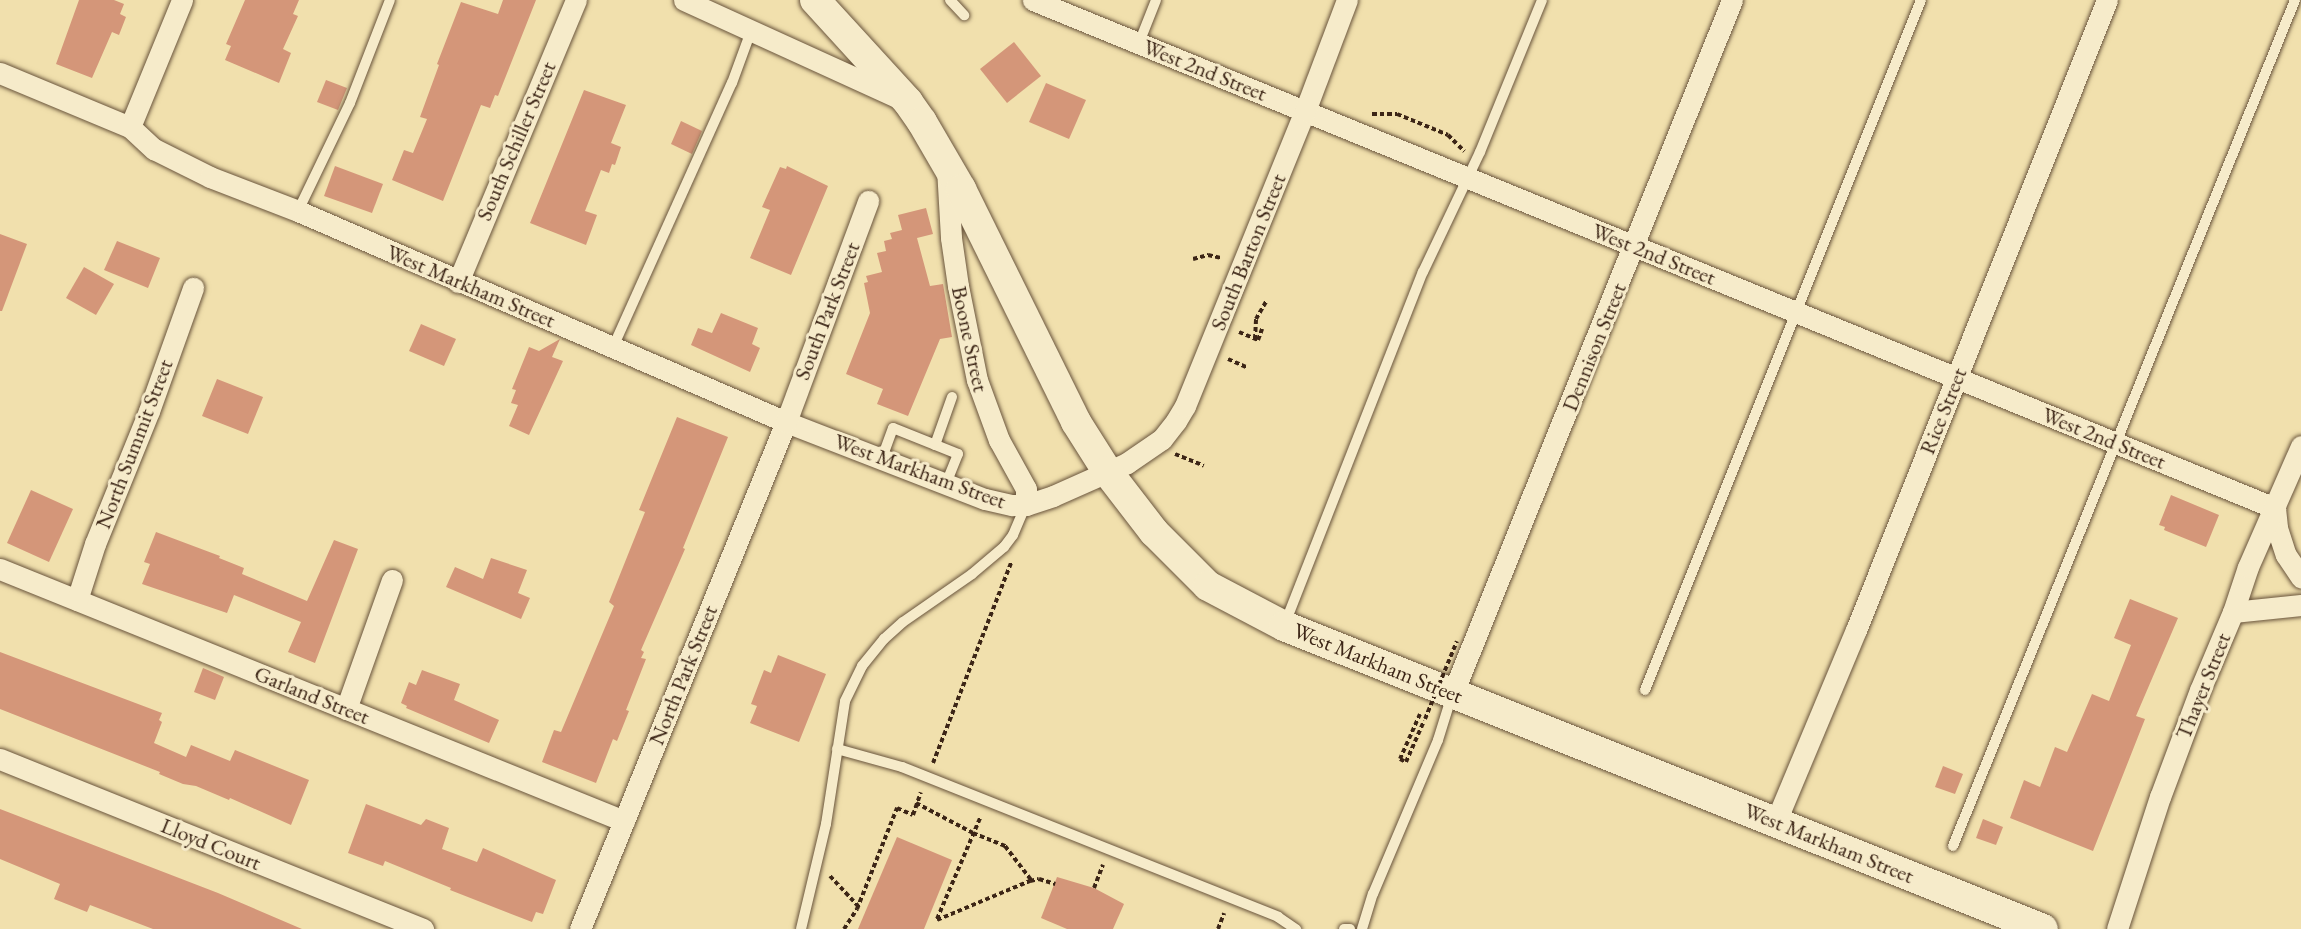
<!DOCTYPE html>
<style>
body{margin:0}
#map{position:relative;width:2301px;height:929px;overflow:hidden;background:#f1e0ad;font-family:"EB Garamond",serif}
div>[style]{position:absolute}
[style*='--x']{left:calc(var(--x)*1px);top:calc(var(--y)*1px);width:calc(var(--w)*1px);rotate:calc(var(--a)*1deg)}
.building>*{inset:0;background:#d49679}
.path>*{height:4px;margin-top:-2px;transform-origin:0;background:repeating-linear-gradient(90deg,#3c2516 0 4.5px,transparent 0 7.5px)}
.roads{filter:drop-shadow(0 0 2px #69543c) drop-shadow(0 0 2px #69543c)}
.lane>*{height:10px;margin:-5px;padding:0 5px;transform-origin:5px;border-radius:5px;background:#f6ebca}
.street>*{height:21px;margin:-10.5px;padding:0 10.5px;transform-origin:10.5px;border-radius:10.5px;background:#f6ebca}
.secondary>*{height:30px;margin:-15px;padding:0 15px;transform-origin:15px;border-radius:15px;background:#f6ebca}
.path-bridge>*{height:4px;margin-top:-2px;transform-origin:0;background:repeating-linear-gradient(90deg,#3c2516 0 4.5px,transparent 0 7.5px)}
span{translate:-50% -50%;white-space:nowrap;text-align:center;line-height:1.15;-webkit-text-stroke:6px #f6ebca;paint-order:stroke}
.street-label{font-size:22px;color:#3c2516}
</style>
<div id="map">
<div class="building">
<div style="clip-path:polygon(79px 0,114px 0,124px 4px,120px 14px,126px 17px,119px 35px,112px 32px,92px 78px,56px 64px)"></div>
<div style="clip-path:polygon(245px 0,299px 0,293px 14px,298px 16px,283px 49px,291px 53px,279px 83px,225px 60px,231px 46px,226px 44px)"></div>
<div style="clip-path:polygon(503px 0,536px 0,498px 96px,495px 95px,490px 108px,481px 105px,443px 201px,392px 180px,404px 150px,413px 153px,427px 119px,420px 117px,439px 65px,437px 64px,461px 2px,498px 14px)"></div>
<div style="clip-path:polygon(1014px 42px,1041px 76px,1007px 103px,980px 69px)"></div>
<div style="clip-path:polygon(326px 80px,347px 88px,338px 110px,317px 102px)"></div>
<div style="clip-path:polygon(1046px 83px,1086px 100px,1069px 139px,1029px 122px)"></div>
<div style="clip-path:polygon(584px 90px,626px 105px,611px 143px,621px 147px,615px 165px,612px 164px,609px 173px,601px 170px,585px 211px,597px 215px,586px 245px,530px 223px)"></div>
<div style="clip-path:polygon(681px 121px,702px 131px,692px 154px,671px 144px)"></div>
<div style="clip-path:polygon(335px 166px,383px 184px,372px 213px,324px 196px)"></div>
<div style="clip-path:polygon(787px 166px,828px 186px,791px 275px,750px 258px,770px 210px,762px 207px,780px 167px,786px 169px)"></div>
<div style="clip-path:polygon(926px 208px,933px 234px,917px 238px,930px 286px,943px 284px,952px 337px,940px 339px,908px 416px,877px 404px,883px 389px,846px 374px,870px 313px,864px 283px,868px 282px,866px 276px,882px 272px,877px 253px,886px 251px,884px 241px,892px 239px,890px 233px,902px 230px,898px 215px)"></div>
<div style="clip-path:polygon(0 234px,27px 244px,2px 311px,0 311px)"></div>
<div style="clip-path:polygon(117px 241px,160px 258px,148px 288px,104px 270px)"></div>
<div style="clip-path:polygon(84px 267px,114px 284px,96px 315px,66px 298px)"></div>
<div style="clip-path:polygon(721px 313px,758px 328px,752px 344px,760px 348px,750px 372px,691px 345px,698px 328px,712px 333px)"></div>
<div style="clip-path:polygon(421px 324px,456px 339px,444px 366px,409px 351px)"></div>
<div style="clip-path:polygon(560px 339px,552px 357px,563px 361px,529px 435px,509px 426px,518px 405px,511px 403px,516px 390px,512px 389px,529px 347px,539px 351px)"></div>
<div style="clip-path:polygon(217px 379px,263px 397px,248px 434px,202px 416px)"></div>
<div style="clip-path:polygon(677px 417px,728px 437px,683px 548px,685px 549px,641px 650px,644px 652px,641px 658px,646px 659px,626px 710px,629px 711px,617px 741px,613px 739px,596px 783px,542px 762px,554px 730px,561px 732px,614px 606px,609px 602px,645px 512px,639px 510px)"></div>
<div style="clip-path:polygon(31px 490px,73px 509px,49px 562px,7px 543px)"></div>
<div style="clip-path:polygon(2171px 495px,2219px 515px,2206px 547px,2164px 530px,2165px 527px,2159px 525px)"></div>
<div style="clip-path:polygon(156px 532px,220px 556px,219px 558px,244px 568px,242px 574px,307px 601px,334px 540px,358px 549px,315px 663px,288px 652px,301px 622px,234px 595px,227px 613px,142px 584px,150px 564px,144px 562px)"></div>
<div style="clip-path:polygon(491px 558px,527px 570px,518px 593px,530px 598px,521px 619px,446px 587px,455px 567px,483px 579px)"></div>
<div style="clip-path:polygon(2130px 599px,2178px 618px,2136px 716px,2145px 719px,2093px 851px,2010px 818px,2024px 780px,2040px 787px,2055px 747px,2067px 752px,2092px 694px,2109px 701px,2131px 645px,2114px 638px)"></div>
<div style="clip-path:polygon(0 652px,162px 713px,159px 720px,162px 722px,154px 743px,186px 757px,191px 745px,230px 761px,235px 750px,309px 780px,291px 825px,230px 798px,229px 800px,196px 786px,183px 784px,159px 774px,160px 772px,0 709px)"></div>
<div style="clip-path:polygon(778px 655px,826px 674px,799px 742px,750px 723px,757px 706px,751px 704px,764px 670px,771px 673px)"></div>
<div style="clip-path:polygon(203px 668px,224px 677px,215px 700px,194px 692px)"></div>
<div style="clip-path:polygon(422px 670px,460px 684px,454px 700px,499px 720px,489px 743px,406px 708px,407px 706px,401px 703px,409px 682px,416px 685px)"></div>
<div style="clip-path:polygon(1943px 766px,1963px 774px,1955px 794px,1935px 787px)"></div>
<div style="clip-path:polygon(366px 804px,421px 825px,426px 819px,449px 828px,442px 849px,477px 862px,483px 848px,556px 880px,543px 914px,536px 912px,532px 922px,450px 890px,451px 888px,385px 861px,383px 866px,348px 853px)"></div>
<div style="clip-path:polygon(0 809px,218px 893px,302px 929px,153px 929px,90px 905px,87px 912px,54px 899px,60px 884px,0 859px)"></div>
<div style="clip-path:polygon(1983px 819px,2003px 827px,1996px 845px,1976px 838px)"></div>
<div style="clip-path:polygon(897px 837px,952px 860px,924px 929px,858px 929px)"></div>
<div style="clip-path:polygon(1057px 877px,1094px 888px,1124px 904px,1113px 929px,1067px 929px,1041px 918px)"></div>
</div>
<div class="path">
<div style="--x:1372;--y:114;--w:25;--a:0"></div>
<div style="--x:1397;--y:114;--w:55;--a:22.4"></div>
<div style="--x:1448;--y:135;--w:23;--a:45"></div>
<div style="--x:1193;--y:259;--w:16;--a:-15"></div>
<div style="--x:1208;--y:255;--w:13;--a:13"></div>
<div style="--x:1239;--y:332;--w:21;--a:23"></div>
<div style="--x:1258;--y:340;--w:12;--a:-70"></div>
<div style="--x:1255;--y:339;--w:20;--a:-87"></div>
<div style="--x:1256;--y:319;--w:22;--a:-60"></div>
<div style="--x:1228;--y:359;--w:20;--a:24"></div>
<div style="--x:1175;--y:454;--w:31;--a:22"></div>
<div style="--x:1420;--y:714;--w:49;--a:114"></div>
<div style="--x:1400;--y:759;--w:7;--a:27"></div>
<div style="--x:1406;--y:762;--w:45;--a:-66.3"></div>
<div style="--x:933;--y:763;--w:215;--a:-68.7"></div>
<div style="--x:916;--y:803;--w:64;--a:27.8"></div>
<div style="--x:973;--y:833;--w:35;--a:22"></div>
<div style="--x:1005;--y:846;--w:44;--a:52.4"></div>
<div style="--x:830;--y:876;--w:41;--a:47"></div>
<div style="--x:1094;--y:888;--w:25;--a:-69"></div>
<div style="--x:937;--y:919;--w:112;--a:-66.9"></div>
<div style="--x:937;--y:920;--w:101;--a:-22.8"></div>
<div style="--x:1030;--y:881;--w:9;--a:-13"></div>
<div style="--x:1039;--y:879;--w:17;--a:17"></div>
<div style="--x:844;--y:929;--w:24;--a:-57"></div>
<div style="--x:857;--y:909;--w:109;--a:-68.4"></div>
<div style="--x:897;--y:808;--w:17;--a:24"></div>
<div style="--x:913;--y:815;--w:24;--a:-71"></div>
<div style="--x:1218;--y:929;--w:17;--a:-69"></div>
</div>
<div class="roads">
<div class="lane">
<div style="--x:950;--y:0;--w:21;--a:47"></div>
<div style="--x:1139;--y:43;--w:46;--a:-68.4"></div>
<div style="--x:298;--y:211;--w:120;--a:-64.3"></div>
<div style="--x:350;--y:103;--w:110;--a:-68.8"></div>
<div style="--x:614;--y:345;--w:287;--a:-65.8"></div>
<div style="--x:732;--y:83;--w:55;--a:-69.9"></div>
<div style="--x:935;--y:445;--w:51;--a:-70.5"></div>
<div style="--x:882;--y:458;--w:32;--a:-70"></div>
<div style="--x:893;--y:428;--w:70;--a:21.8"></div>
<div style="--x:958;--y:454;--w:32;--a:112"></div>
<div style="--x:1284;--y:626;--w:380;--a:-68.6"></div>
<div style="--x:1423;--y:272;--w:133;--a:-64.6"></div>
<div style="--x:1480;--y:152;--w:164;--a:-67.8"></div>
<div style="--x:1645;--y:690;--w:743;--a:-68.2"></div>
<div style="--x:837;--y:749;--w:67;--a:15.5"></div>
<div style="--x:902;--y:767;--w:405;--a:21.7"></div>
<div style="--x:1278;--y:917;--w:22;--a:34"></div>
<div style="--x:1953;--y:846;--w:913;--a:-67.99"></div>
<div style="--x:801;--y:929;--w:108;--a:-76.6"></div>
<div style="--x:826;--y:824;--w:124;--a:-81.2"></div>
<div style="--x:845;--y:701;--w:39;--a:-64"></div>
<div style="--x:862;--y:666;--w:35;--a:-51"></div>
<div style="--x:884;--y:639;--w:25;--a:-42"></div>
<div style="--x:903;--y:622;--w:84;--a:-34.8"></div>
<div style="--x:972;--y:574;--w:42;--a:-40.2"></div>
<div style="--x:1004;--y:547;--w:15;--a:-53"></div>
<div style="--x:1013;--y:535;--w:33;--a:-67"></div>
<div style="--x:1344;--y:929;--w:6;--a:0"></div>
<div style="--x:1362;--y:929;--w:37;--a:-73"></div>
<div style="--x:1373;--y:894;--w:167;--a:-67.1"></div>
<div style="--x:1438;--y:740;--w:47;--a:-72.7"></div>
</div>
<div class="street">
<div style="--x:684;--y:0;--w:236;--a:24.5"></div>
<div style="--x:1033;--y:0;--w:1342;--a:22.25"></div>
<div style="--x:2275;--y:508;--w:20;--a:84"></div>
<div style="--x:2277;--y:528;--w:28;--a:72"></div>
<div style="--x:2286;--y:555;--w:27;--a:56"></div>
<div style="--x:0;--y:73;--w:141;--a:22.6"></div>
<div style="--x:130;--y:127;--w:33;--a:43"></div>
<div style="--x:154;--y:149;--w:63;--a:26.6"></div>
<div style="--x:210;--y:177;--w:94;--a:21.1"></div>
<div style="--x:298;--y:211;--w:532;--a:23.38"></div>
<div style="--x:786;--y:422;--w:213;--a:21.2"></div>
<div style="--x:985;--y:499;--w:28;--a:13"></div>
<div style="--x:1012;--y:505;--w:14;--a:0"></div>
<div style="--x:1026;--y:505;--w:28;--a:-18"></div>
<div style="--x:1053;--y:496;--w:81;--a:-24"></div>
<div style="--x:1127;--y:463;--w:42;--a:-34.4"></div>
<div style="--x:1162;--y:439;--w:23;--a:-52"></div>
<div style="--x:1176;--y:421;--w:17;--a:-59"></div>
<div style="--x:1185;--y:406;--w:318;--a:-67.9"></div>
<div style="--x:1305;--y:111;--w:119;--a:-69.3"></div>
<div style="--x:130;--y:127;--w:137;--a:-67.7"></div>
<div style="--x:947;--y:168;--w:70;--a:86.7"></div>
<div style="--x:951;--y:238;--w:49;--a:81.7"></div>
<div style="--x:958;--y:286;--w:96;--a:78.6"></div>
<div style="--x:977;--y:380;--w:64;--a:69.9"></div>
<div style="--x:999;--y:440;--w:56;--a:61.1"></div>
<div style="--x:1026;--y:489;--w:16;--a:90"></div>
<div style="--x:458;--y:282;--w:306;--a:-67.3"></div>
<div style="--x:0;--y:569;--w:673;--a:21.99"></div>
<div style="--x:77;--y:600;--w:59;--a:-72.2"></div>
<div style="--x:95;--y:544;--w:144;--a:-67.9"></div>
<div style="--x:149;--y:411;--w:131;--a:-70.3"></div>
<div style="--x:2233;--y:612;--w:68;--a:-5.9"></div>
<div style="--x:1453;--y:693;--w:747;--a:-68.07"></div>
<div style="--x:346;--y:709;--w:137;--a:-70.4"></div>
<div style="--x:0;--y:759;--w:456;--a:21.9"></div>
<div style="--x:1776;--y:821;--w:207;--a:-67.3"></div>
<div style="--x:1856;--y:630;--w:678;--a:-68.28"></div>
<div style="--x:580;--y:929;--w:547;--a:-67.89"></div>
<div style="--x:786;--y:422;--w:236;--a:-69.6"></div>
<div style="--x:2117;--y:929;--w:139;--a:-72"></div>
<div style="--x:2160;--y:797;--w:114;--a:-69.5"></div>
<div style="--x:2200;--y:690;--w:85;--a:-67.1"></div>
<div style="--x:2233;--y:612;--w:47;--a:-71.6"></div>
<div style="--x:2248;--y:567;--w:132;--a:-66.3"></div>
</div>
<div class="secondary">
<div style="--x:815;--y:0;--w:138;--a:47.6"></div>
<div style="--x:908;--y:102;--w:24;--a:55"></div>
<div style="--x:922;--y:122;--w:78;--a:59.8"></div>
<div style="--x:961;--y:189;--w:260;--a:63.7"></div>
<div style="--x:1076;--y:422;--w:58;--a:57.7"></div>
<div style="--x:1107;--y:471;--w:77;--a:52.4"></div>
<div style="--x:1154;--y:532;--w:76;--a:45"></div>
<div style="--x:1208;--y:586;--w:86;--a:27.8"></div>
<div style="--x:1284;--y:626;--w:817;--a:21.76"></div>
</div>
</div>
<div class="path-bridge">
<div style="--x:1425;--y:719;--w:84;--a:-67.7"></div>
</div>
<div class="street-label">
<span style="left:1205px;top:70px;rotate:22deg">West 2nd Street</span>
<span style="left:516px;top:141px;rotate:-67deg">South Schiller Street</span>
<span style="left:1248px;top:252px;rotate:-68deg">South Barton Street</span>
<span style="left:1654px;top:254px;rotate:22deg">West 2nd Street</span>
<span style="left:471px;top:286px;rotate:23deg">West Markham Street</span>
<span style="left:827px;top:311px;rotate:-69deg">South Park Street</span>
<span style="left:970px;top:339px;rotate:78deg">Boone Street</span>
<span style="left:1594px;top:347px;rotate:-68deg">Dennison Street</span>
<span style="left:1943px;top:411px;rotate:-68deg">Rice Street</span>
<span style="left:2104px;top:438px;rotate:22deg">West 2nd Street</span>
<span style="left:134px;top:444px;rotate:-69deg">North Summit Street</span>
<span style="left:920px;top:471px;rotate:20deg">West Markham Street</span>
<span style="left:1378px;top:663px;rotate:22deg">West Markham Street</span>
<span style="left:683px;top:675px;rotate:-68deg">North Park Street</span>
<span style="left:2203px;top:686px;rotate:-68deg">Thayer Street</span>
<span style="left:312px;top:695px;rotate:22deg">Garland Street</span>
<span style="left:1829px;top:843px;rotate:22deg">West Markham Street</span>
<span style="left:211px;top:844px;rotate:22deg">Lloyd Court</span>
</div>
</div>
